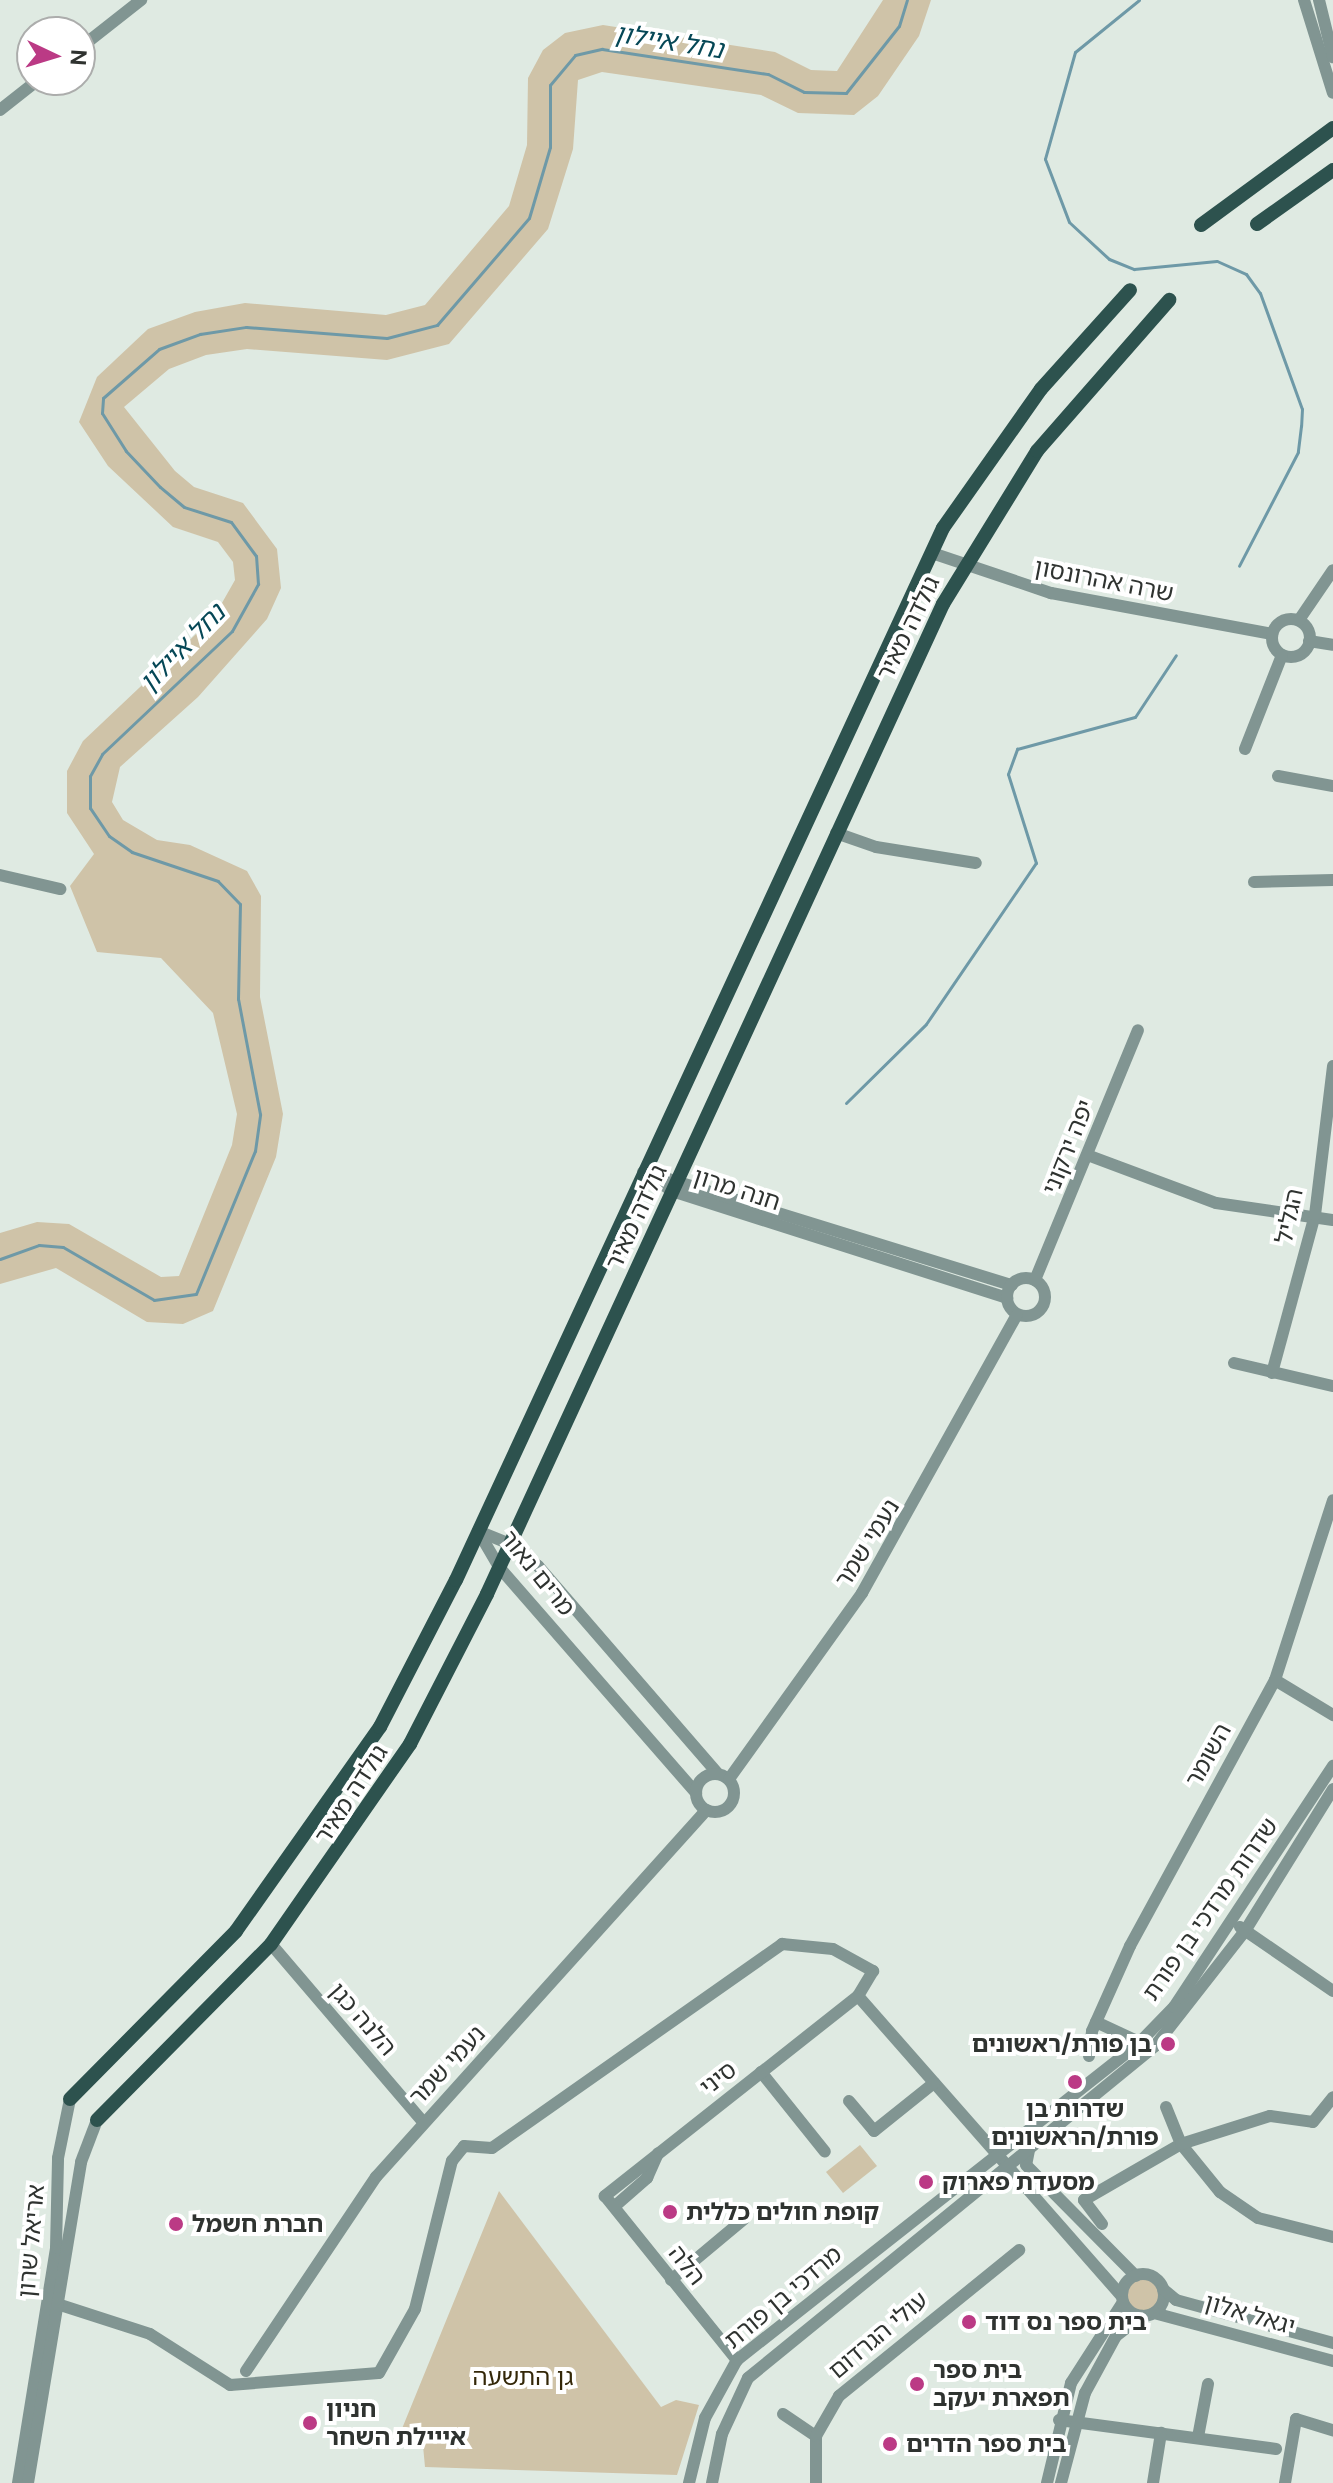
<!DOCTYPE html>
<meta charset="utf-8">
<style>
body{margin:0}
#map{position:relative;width:1333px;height:2483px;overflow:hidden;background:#dfeae2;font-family:"DM Sans","Noto Sans Hebrew",sans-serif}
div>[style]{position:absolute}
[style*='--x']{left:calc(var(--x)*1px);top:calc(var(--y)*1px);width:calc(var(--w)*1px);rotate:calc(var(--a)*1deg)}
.green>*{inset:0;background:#cfc3a8}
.round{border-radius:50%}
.stream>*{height:3px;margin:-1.5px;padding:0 1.5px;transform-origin:1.5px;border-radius:1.5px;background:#6e99a7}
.minor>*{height:12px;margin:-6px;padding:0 6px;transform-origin:6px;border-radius:6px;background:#819592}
.minor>.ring{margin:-6px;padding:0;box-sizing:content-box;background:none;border:12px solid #819592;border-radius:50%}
.major>*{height:14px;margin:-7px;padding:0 7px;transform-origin:7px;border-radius:7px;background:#2d524e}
.dots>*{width:22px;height:22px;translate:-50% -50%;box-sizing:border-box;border:4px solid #fff;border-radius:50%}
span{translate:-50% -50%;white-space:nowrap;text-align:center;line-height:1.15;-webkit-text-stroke:8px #fff;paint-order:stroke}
.street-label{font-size:24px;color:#2f3330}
.poi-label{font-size:24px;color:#2f3330;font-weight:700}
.right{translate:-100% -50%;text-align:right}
.left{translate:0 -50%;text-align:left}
.park-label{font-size:24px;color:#332708}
.water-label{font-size:26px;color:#054756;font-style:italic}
.north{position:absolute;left:16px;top:16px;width:80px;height:80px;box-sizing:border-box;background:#fff;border:2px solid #acadac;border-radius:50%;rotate:94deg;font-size:22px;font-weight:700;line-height:32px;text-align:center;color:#2f3330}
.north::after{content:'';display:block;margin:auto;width:28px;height:36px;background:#bb3a85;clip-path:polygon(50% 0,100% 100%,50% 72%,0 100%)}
</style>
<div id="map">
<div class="green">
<div style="clip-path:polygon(883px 0,931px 0,919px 36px,878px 96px,854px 115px,798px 113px,761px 95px,602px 72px,578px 80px,573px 149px,548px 229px,449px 344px,387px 360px,247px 349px,206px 355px,169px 369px,124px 407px,175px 471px,194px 487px,243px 503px,277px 549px,281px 588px,267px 619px,198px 697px,120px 767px,112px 802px,123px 820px,157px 840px,190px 845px,247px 871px,261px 896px,260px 997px,283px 1114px,276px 1157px,213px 1311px,183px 1324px,147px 1322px,56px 1268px,0 1284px,0 1233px,37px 1222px,69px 1224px,161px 1277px,179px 1276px,232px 1145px,237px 1114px,213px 1013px,161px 958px,97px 952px,70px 886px,94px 854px,67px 813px,67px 771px,83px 741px,214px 617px,235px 580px,233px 562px,218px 542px,173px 527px,108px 466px,79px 422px,97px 377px,148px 329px,195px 312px,245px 303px,386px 315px,425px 305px,509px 206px,527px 145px,528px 78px,543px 50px,565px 33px,603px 25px,775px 52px,811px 70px,837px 71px)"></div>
<div style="clip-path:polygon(860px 2145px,877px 2166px,843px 2193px,826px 2172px)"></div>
<div style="clip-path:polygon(499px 2191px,661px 2407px,676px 2400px,699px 2405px,677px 2475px,425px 2467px,422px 2435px,399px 2436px)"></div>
<div class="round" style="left:1126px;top:2278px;width:34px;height:34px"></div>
</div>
<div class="stream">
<div style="--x:1139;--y:0;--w:82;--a:140.9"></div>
<div style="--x:1075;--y:52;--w:111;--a:105.7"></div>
<div style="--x:1045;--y:159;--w:67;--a:69.1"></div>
<div style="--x:1069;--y:222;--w:54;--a:42.8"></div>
<div style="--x:1109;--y:259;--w:27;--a:22"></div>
<div style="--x:1134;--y:269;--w:83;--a:-5.5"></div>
<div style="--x:1217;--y:261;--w:32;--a:24"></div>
<div style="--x:1246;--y:274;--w:24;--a:54"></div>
<div style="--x:1260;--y:293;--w:123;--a:70.1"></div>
<div style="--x:1302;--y:409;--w:17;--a:93"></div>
<div style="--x:1301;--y:426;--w:26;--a:97"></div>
<div style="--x:1298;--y:452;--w:128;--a:117.4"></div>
<div style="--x:846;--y:1103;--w:112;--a:-44.6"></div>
<div style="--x:926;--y:1024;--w:195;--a:-55.7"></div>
<div style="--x:1036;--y:863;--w:93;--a:-107.5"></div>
<div style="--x:1008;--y:774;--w:27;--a:-70"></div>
<div style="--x:1017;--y:749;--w:122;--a:-15.2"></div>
<div style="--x:1135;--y:717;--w:74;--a:-56.5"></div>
<div style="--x:0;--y:1259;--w:41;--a:-19.7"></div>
<div style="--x:39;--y:1245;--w:24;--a:5"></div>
<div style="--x:63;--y:1247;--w:105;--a:30.2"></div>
<div style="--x:154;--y:1300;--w:42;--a:-8.1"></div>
<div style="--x:196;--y:1294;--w:155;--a:-67.6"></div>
<div style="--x:255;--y:1151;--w:37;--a:-82"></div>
<div style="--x:260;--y:1114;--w:117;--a:-100.8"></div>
<div style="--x:238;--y:999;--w:95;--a:-88.8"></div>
<div style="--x:240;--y:904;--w:32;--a:-134"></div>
<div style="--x:218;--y:881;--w:91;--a:-161.4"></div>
<div style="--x:132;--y:852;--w:28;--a:-145"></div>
<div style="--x:109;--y:836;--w:34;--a:-124"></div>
<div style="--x:90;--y:808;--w:32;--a:-90"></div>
<div style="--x:90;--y:776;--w:25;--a:-61"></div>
<div style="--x:102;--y:754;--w:179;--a:-43.4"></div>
<div style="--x:232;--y:631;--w:54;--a:-61"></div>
<div style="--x:258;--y:584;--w:28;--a:-94"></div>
<div style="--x:256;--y:556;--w:42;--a:-126.3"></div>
<div style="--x:231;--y:522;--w:49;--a:-162.3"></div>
<div style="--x:184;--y:507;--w:31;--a:-140"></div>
<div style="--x:160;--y:487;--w:50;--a:-133.4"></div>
<div style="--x:126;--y:451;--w:45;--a:-122.3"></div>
<div style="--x:102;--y:413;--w:15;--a:-86"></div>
<div style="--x:103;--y:398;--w:74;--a:-41.2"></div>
<div style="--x:159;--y:349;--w:44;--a:-20.1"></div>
<div style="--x:200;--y:334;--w:47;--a:-8.7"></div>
<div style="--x:246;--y:327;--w:141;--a:4.5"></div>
<div style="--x:387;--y:338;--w:52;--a:-14.6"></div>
<div style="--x:437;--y:325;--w:141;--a:-49.3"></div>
<div style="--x:529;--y:218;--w:74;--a:-73.5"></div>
<div style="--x:550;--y:147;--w:62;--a:-90"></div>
<div style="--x:550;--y:85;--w:39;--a:-50"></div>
<div style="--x:575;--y:55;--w:28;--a:-13"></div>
<div style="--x:602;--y:49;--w:168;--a:8.6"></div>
<div style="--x:768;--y:74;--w:40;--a:26.6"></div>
<div style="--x:804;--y:92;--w:42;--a:1.4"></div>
<div style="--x:846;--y:93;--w:85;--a:-51.7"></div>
<div style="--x:899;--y:26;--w:27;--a:-73"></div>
</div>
<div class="minor">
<div style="--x:1304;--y:0;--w:97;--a:72.7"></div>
<div style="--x:1319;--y:0;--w:59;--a:76.2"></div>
<div style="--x:80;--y:48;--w:78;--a:-38.2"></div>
<div style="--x:0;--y:110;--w:48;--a:-38.3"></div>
<div style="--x:932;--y:553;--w:126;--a:18.6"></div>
<div style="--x:1051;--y:593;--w:225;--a:10.5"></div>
<div class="ring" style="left:1272px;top:619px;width:26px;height:26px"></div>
<div style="--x:1299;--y:620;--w:60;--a:-55.8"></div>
<div style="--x:1309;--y:641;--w:24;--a:9"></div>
<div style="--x:1245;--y:749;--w:101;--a:-68.5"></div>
<div style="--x:1278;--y:776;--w:56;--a:10.3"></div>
<div style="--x:836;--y:833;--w:42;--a:19.3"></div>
<div style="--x:876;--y:847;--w:101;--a:9.1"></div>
<div style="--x:0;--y:875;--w:62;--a:13.1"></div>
<div style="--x:1254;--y:882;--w:79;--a:-1.5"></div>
<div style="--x:1090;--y:1156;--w:134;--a:20.5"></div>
<div style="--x:1216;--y:1203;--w:118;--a:8.3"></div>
<div style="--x:643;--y:1172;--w:35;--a:33"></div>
<div style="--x:672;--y:1191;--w:352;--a:17.7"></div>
<div style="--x:646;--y:1172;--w:383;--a:17.2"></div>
<div class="ring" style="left:1007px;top:1278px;width:26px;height:26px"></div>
<div style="--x:1035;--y:1280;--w:270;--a:-67.6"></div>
<div style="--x:1234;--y:1363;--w:102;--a:13.1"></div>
<div style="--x:1272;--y:1373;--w:164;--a:-74.8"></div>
<div style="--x:1315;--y:1215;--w:150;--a:-83.1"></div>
<div style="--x:478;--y:1531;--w:35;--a:22"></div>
<div style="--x:510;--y:1544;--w:36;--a:38"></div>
<div style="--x:538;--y:1566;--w:274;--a:49.1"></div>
<div style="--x:478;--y:1531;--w:42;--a:59.7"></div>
<div style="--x:499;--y:1567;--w:300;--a:48.9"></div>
<div style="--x:1275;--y:1680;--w:68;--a:31.1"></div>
<div class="ring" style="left:696px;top:1774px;width:26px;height:26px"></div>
<div style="--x:729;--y:1779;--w:229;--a:-54.4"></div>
<div style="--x:862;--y:1593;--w:318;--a:-60.9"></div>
<div style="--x:1240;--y:1927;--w:113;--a:34.5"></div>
<div style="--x:271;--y:1944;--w:234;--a:49.5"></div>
<div style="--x:858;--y:1996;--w:400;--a:48.7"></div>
<div style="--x:1096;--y:2022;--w:47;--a:24.9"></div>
<div style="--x:1089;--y:2056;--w:25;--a:-83"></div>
<div style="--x:1092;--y:2031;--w:93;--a:-65.9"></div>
<div style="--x:1130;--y:1946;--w:303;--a:-61.4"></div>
<div style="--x:1275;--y:1680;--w:189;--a:-72.1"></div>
<div style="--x:761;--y:2072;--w:102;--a:51.3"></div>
<div style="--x:849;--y:2101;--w:39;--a:50"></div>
<div style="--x:874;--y:2131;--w:77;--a:-38.7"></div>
<div style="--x:1166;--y:2107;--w:40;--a:68"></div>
<div style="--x:1181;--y:2144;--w:62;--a:50.9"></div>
<div style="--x:1220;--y:2192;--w:46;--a:34.4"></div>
<div style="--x:1258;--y:2218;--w:77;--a:14.2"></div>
<div style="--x:1030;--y:2145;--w:20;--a:101"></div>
<div style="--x:1026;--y:2165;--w:156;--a:45.3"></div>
<div style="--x:615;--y:2206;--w:43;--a:-41.2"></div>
<div style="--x:647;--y:2178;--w:27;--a:-66"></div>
<div style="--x:1102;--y:2224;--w:30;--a:-127"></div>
<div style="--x:1084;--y:2200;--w:112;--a:-30"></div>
<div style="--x:1181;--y:2144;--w:93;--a:-17.5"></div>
<div style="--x:1270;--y:2116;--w:43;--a:7.9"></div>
<div style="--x:1313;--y:2122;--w:32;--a:-51"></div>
<div class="ring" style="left:1122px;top:2274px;width:30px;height:30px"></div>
<div style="--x:671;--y:2280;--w:95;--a:-39.9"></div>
<div style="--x:1163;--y:2289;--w:17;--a:40"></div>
<div style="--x:1176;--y:2300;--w:163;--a:15.3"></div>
<div style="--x:48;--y:2301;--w:107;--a:17.9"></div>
<div style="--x:150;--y:2334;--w:95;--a:32.5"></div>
<div style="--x:230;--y:2385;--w:149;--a:-4.6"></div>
<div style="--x:379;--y:2373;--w:73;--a:-60.6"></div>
<div style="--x:415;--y:2309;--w:153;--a:-76"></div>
<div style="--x:452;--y:2161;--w:19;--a:-51"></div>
<div style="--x:464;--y:2146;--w:28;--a:4"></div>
<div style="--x:492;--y:2148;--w:355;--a:-35.1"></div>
<div style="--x:782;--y:1944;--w:51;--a:5.6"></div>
<div style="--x:833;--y:1949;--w:46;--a:28.8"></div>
<div style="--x:873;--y:1971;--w:29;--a:121"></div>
<div style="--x:858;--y:1996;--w:323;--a:141.7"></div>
<div style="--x:605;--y:2196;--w:211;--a:51.2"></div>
<div style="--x:1154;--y:2313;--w:185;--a:15"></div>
<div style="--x:246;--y:2371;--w:234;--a:-56.2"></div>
<div style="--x:376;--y:2177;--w:494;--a:-48"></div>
<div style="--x:783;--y:2414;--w:40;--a:34"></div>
<div style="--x:1059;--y:2420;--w:219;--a:7.6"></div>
<div style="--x:1198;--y:2437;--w:54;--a:-79.3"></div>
<div style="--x:18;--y:2483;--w:238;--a:-80.8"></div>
<div style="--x:56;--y:2248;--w:90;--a:-88.7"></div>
<div style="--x:58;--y:2158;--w:60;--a:-78.5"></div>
<div style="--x:28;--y:2483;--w:325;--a:-80.6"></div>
<div style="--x:81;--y:2162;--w:45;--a:-69.1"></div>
<div style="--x:689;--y:2483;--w:67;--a:-76.2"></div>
<div style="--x:705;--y:2418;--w:66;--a:-61.1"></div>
<div style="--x:737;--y:2360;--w:511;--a:-38.24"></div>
<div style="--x:1138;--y:2044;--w:52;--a:-45.8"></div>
<div style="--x:1174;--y:2007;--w:289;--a:-56.6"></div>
<div style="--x:712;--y:2483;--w:50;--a:-78.5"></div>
<div style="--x:722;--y:2434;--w:62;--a:-65.1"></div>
<div style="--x:748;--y:2378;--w:525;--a:-39.2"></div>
<div style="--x:1155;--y:2046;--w:146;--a:-52"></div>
<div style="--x:1245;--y:1931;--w:167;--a:-58.2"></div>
<div style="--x:816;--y:2483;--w:47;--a:-90"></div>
<div style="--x:816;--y:2436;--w:46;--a:-60.1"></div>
<div style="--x:839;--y:2396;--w:232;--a:-39"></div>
<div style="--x:1047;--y:2483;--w:103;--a:-76.5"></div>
<div style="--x:1071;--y:2383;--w:96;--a:-57.3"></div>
<div style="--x:1061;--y:2483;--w:93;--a:-75.1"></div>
<div style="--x:1085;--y:2393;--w:65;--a:-61.5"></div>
<div style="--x:1116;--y:2336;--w:33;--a:-38"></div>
<div style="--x:1153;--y:2483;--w:51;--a:-80.9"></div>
<div style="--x:1285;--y:2483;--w:65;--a:-80.2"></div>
<div style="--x:1296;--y:2419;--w:39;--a:17"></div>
</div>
<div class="major">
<div style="--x:1257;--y:224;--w:93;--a:-35.4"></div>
<div style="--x:1201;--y:225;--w:164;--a:-36.3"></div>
<div style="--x:70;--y:2099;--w:236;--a:-45.3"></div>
<div style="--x:236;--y:1931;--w:250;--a:-54.8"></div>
<div style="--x:380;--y:1727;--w:165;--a:-62.7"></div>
<div style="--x:456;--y:1580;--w:1159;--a:-65.16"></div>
<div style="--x:943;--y:528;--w:170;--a:-54.8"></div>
<div style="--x:1041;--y:389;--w:133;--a:-48"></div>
<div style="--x:97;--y:2120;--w:247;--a:-45.3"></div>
<div style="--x:271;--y:1944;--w:244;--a:-55.2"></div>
<div style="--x:410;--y:1744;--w:169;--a:-62.8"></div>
<div style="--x:487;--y:1594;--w:1090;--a:-65.27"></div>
<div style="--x:943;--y:604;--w:180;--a:-58.4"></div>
<div style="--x:1037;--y:451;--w:201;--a:-48.8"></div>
</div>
<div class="dots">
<div style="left:1168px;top:2044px;background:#bb3a85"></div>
<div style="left:1075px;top:2082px;background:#bb3a85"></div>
<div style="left:926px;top:2182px;background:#bb3a85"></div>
<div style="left:670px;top:2212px;background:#bb3a85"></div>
<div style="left:176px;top:2224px;background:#bb3a85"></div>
<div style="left:969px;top:2322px;background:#bb3a85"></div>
<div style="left:917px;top:2384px;background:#bb3a85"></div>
<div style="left:310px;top:2423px;background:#bb3a85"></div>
<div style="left:890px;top:2444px;background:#bb3a85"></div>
</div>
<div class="street-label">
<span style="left:1104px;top:580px;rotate:11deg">שרה אהרונסון</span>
<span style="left:908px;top:628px;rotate:-64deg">גולדה מאיר</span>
<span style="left:1068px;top:1147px;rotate:-68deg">יפה ירקוני</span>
<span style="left:737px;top:1189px;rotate:18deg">חנה מרון</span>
<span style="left:1289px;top:1216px;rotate:-78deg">הגליל</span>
<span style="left:636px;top:1217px;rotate:-65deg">גולדה מאיר</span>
<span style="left:867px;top:1543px;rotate:-58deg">נעמי שמר</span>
<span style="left:538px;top:1573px;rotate:51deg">מרים נאור</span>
<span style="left:1208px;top:1755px;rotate:-61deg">השומר</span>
<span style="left:351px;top:1794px;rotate:-57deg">גולדה מאיר</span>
<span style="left:1210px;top:1909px;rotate:-55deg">שדרות מרדכי בן פורת</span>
<span style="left:363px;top:2019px;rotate:49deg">הלנה כגן</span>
<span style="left:447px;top:2065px;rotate:-47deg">נעמי שמר</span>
<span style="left:718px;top:2078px;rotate:-38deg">סיני</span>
<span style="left:31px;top:2241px;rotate:-85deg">אריאל שרון</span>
<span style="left:687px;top:2265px;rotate:52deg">הלה</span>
<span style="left:783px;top:2297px;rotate:-40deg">מרדכי בן פורת</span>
<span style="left:1250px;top:2314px;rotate:16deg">יגאל אלון</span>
<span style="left:878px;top:2335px;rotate:-40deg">עולי הגרדום</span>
</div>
<div class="poi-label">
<span class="right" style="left:1152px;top:2044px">בן פורת/ראשונים</span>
<span style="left:1075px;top:2123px">שדרות בן<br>פורת/הראשונים</span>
<span class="left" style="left:942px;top:2182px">מסעדת פארוק</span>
<span class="left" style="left:686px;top:2212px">קופת חולים כללית</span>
<span class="left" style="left:192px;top:2224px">חברת חשמל</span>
<span class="left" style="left:985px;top:2322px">בית ספר נס דוד</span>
<span class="left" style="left:933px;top:2384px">בית ספר<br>תפארת יעקב</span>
<span class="left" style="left:326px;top:2423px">חניון<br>אייילת השחר</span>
<span class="left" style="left:906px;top:2444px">בית ספר הדרים</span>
</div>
<div class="park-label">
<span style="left:523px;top:2377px">גן התשעה</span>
</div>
<div class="water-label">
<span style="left:669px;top:42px;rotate:9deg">נחל איילון</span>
<span style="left:183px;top:648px;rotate:-46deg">נחל איילון</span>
</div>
<div class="north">N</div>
</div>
